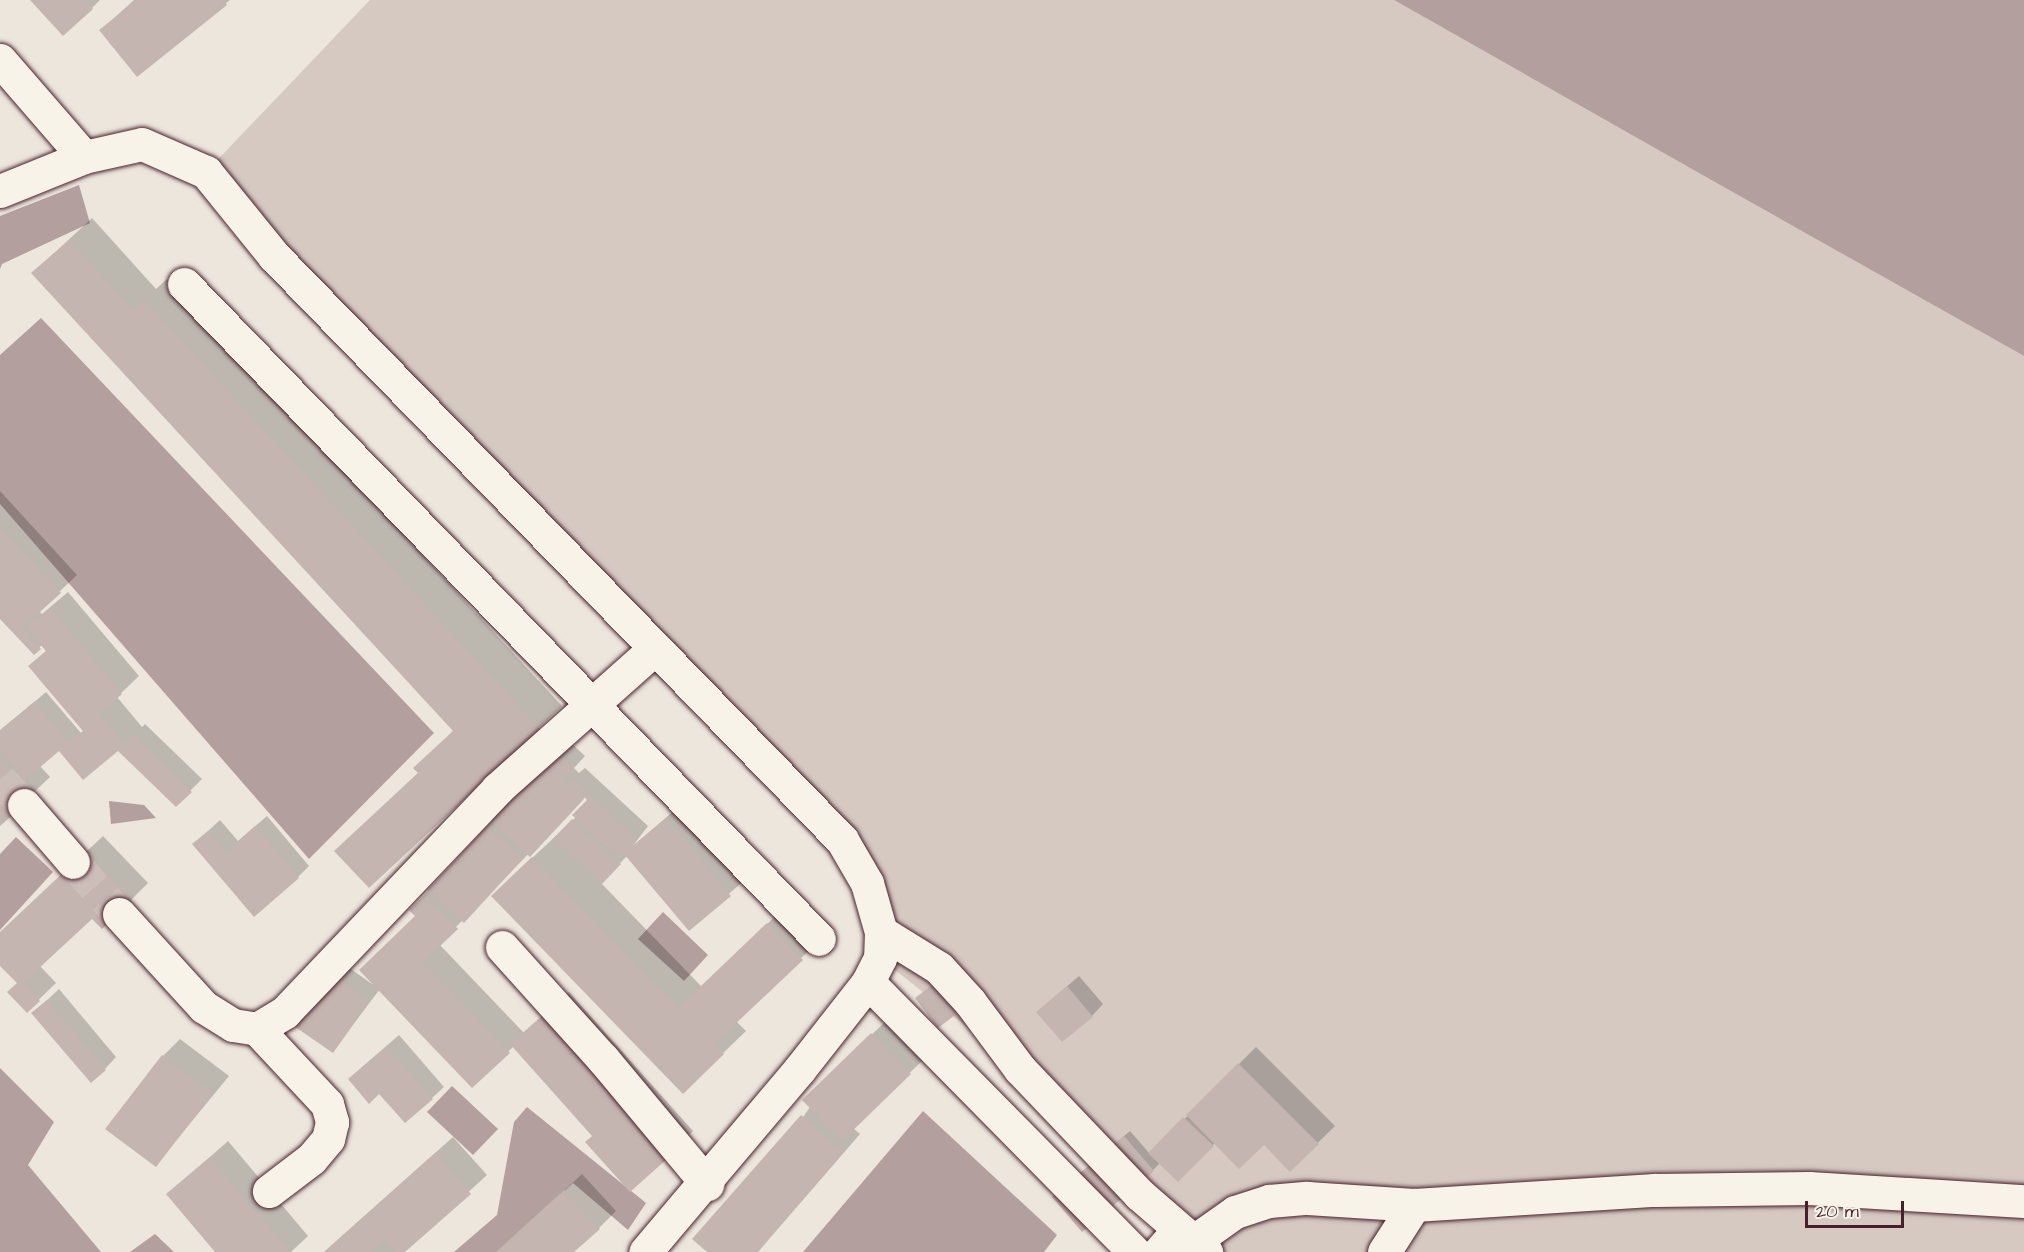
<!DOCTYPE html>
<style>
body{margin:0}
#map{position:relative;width:2024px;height:1252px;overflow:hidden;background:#ece6dd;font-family:"Architects Daughter",sans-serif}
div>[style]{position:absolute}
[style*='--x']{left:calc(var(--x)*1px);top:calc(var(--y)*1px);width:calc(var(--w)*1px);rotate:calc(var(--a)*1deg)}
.green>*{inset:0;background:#d5c9c2}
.water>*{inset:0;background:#b39f9d}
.shadow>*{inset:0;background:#0003}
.building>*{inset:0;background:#c4b5b0}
.minor-tunnel>*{height:33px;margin-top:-16.5px;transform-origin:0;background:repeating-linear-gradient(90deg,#ccbeb9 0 33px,transparent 0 49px)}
.roads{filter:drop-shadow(0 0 2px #4a1f2b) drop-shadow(0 0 2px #4a1f2b)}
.minor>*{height:33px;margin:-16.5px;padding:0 16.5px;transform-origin:16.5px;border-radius:16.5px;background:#f7f3e8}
span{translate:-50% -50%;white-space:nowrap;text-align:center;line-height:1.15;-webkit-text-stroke:5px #f7f3e8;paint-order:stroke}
.scale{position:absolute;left:1805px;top:1201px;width:99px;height:27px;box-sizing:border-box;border:3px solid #4a1f2b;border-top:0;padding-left:8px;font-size:18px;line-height:21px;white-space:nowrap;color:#4a1f2b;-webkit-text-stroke:4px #f7f3e8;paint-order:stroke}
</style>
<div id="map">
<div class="green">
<div style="clip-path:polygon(370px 0,1394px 0,2024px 356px,2024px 1252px,1204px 1252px,1020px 1069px,880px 958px,867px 883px,206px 172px)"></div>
</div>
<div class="water">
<div style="clip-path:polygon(1394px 0,2024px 0,2024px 356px,1715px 182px)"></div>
<div style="clip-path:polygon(79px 185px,90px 223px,2px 264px,0 269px,0 216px)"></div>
<div style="clip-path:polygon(41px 318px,434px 733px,309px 859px,0 504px,0 355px)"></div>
<div style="clip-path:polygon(109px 801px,144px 805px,156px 818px,111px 824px)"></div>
<div style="clip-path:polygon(16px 837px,53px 872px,0 930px,0 854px)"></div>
<div style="clip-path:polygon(663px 912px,708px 955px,684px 981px,638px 939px)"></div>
<div style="clip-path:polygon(0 1068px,54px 1122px,28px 1165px,101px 1252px,0 1252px)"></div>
<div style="clip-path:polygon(452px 1086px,498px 1129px,473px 1155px,427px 1112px)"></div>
<div style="clip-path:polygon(527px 1107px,646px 1203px,628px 1230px,573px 1183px,499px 1252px,454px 1252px,497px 1215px,514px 1122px)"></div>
<div style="clip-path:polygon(923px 1111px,1057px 1235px,1044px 1252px,803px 1252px)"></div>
<div style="clip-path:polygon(155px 1234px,174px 1252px,130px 1252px)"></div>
</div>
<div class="shadow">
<div style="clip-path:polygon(32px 0,100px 0,92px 8px)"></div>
<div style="clip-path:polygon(134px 0,230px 0,137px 75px,101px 30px)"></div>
<div style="clip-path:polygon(92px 218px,156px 289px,167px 279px,562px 706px,369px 886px,336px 851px,419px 772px,454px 730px,33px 273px)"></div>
<div style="clip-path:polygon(0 491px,77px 575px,39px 611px,42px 614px,68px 592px,139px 676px,117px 697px,142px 727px,145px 724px,202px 779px,176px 805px,119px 749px,64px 745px,40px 766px,50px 777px,0 824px,0 731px,46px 692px,81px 733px,84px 730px,30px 666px,47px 650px,42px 645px,34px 653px,0 617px)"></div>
<div style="clip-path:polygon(567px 739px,585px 756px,574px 768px,579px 773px,585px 768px,648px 826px,632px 847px,684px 802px,747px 878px,689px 929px,627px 856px,601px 883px,702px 987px,790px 902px,824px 936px,736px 1021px,746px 1031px,683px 1092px,515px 874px,576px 817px,589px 800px,586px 796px,439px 944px,524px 1033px,569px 992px,693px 1131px,676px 1148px,594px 1136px,514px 1046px,472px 1086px,380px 989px,333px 1051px,293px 1024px,341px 962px,372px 984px,417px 916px,411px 910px)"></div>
<div style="clip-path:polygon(267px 816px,309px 866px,298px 877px,194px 844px,220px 820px,238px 841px)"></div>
<div style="clip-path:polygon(103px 836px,148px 883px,131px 900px,92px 917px,40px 966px,56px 983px,27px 1011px,19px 983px,0 963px,0 933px)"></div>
<div style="clip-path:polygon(1079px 976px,1103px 1004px,1092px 1016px,1050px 1001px)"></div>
<div style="clip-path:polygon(59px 989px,116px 1057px,105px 1069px,45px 1002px)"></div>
<div style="clip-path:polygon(890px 1017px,927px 1056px,853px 1128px,860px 1134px,758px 1252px,710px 1252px,810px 1107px,804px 1100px)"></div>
<div style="clip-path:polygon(399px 1035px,444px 1087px,432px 1098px,361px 1068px)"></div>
<div style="clip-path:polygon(180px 1039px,229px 1076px,156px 1165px,163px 1056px)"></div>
<div style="clip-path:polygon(1256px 1047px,1335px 1126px,1290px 1170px,1264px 1143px,1215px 1143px,1178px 1180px,1160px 1163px,1153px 1170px,1059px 1191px,1130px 1131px,1150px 1154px)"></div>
<div style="clip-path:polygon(453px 1137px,487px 1175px,403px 1252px,324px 1252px)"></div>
<div style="clip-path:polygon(228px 1141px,308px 1236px,291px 1252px,217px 1252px,168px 1194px)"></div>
<div style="clip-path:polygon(582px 1174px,616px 1211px,599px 1228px,572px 1252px,497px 1252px)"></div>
</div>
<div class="building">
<div style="clip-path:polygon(30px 0,84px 0,93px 9px,63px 36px)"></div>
<div style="clip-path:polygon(137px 0,224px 0,227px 5px,137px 77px,99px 30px)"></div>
<div style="clip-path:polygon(69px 240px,133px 310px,144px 300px,540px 729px,369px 888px,334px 851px,418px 773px,413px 768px,453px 731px,31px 273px)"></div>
<div style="clip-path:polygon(0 527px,61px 593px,22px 628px,41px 649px,34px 655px,0 619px)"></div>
<div style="clip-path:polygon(50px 608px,122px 694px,99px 714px,124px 743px,132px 734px,192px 792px,176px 807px,118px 751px,83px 780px,59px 751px,25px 780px,0 750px,0 730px,34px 702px,69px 743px,83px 731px,28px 666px,46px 651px,26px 628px)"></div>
<div style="clip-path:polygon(554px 749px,574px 768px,563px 780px,584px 799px,530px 857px,489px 819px)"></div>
<div style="clip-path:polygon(0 757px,34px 796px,0 826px)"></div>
<div style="clip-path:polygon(572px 778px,637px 839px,624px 853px,666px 818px,731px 896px,689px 931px,624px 854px,619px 858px,572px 815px,587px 800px,569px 782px)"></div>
<div style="clip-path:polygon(572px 819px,621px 864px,602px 884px,553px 839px)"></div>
<div style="clip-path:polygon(255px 826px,299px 878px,254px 917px,192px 844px,208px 831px,226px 852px)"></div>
<div style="clip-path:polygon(487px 826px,523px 859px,464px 923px,428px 890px)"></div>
<div style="clip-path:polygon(85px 852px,132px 901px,102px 929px,92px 919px,23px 983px,40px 1001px,27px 1013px,7px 992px,17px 983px,0 966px,0 932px)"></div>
<div style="clip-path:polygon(532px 857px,678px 1008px,767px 923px,803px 960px,714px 1044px,724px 1054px,683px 1094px,491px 896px)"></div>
<div style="clip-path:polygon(425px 895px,458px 929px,423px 962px,510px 1053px,472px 1088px,359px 970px,415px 916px,409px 910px)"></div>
<div style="clip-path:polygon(329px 972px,370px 1001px,333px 1053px,291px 1024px)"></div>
<div style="clip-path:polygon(940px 979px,963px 1009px,938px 1028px,915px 998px)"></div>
<div style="clip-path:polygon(1067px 986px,1093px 1017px,1062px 1042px,1036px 1012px)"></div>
<div style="clip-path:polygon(47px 1000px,106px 1070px,91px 1083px,31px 1013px)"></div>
<div style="clip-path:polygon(551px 1008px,677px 1150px,630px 1192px,585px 1142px,592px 1136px,510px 1044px)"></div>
<div style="clip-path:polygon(871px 1033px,911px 1074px,842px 1141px,802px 1100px)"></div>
<div style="clip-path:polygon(387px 1046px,433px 1099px,405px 1123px,379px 1094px,369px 1104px,348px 1079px)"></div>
<div style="clip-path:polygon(162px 1055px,213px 1093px,156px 1167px,105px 1129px)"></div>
<div style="clip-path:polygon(1238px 1063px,1319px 1144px,1290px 1172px,1264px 1145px,1239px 1169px,1186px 1115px)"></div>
<div style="clip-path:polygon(801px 1115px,844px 1152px,757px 1252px,707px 1252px,692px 1239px)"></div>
<div style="clip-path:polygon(1183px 1117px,1214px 1146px,1178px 1182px,1148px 1153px)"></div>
<div style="clip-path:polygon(1124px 1136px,1154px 1171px,1082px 1232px,1052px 1197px)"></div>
<div style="clip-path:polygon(435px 1153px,471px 1194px,405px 1252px,396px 1252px,385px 1239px,370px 1252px,324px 1252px)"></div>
<div style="clip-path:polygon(210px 1157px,290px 1252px,215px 1252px,166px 1194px)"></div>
<div style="clip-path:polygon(564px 1190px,600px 1229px,574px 1252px,496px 1252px)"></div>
</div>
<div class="minor-tunnel">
<div style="--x:0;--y:779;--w:35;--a:47"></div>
<div style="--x:73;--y:862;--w:69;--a:48.5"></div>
</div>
<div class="roads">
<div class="minor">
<div style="--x:0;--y:60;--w:128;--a:49.1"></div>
<div style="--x:0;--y:191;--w:91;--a:-22"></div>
<div style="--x:84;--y:157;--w:59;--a:-12.6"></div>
<div style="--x:142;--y:144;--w:70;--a:23.6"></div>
<div style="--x:206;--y:172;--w:108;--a:51"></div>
<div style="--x:274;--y:256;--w:815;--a:45.8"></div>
<div style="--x:842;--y:840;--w:50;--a:59.8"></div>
<div style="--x:867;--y:883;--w:51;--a:74.1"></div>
<div style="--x:881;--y:932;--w:26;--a:92"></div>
<div style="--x:880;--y:958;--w:27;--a:117"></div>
<div style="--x:868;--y:982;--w:112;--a:128.1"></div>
<div style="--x:799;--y:1070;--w:238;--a:130.2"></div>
<div style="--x:184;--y:284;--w:912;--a:45.89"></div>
<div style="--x:24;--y:805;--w:75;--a:49.3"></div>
<div style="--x:119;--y:914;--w:126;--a:47.6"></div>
<div style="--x:204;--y:1007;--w:34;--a:32"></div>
<div style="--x:233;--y:1025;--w:24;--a:9"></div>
<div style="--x:257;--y:1029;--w:33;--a:-31"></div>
<div style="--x:285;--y:1012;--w:308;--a:-46.4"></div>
<div style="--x:497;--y:789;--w:210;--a:-41.7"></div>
<div style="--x:881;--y:932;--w:68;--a:31.8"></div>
<div style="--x:939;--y:968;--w:46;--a:47.6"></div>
<div style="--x:970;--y:1002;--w:84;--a:53.3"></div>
<div style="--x:1020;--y:1069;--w:173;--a:46.4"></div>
<div style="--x:1139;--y:1194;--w:89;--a:40.9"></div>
<div style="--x:502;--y:947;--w:151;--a:48"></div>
<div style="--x:603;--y:1059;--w:163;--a:50.2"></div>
<div style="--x:868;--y:982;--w:379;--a:45.4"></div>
<div style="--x:257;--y:1029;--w:103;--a:47"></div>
<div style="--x:327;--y:1104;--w:19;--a:74"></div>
<div style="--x:332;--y:1122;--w:17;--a:103"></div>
<div style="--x:328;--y:1139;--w:26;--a:130"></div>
<div style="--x:311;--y:1159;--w:53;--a:142.7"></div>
<div style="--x:1194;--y:1241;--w:50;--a:-35.3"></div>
<div style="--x:1235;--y:1212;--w:36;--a:-18"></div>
<div style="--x:1269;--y:1201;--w:38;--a:-5"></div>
<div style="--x:1307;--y:1198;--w:107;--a:3.7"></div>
<div style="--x:1159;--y:1252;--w:29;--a:-49"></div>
<div style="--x:1384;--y:1252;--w:56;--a:-57.4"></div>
<div style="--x:1414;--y:1205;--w:241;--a:-3.6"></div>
<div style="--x:1655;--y:1190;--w:154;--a:-0.7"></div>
<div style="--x:1809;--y:1188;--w:215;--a:3.5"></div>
</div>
</div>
<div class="scale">20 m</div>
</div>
